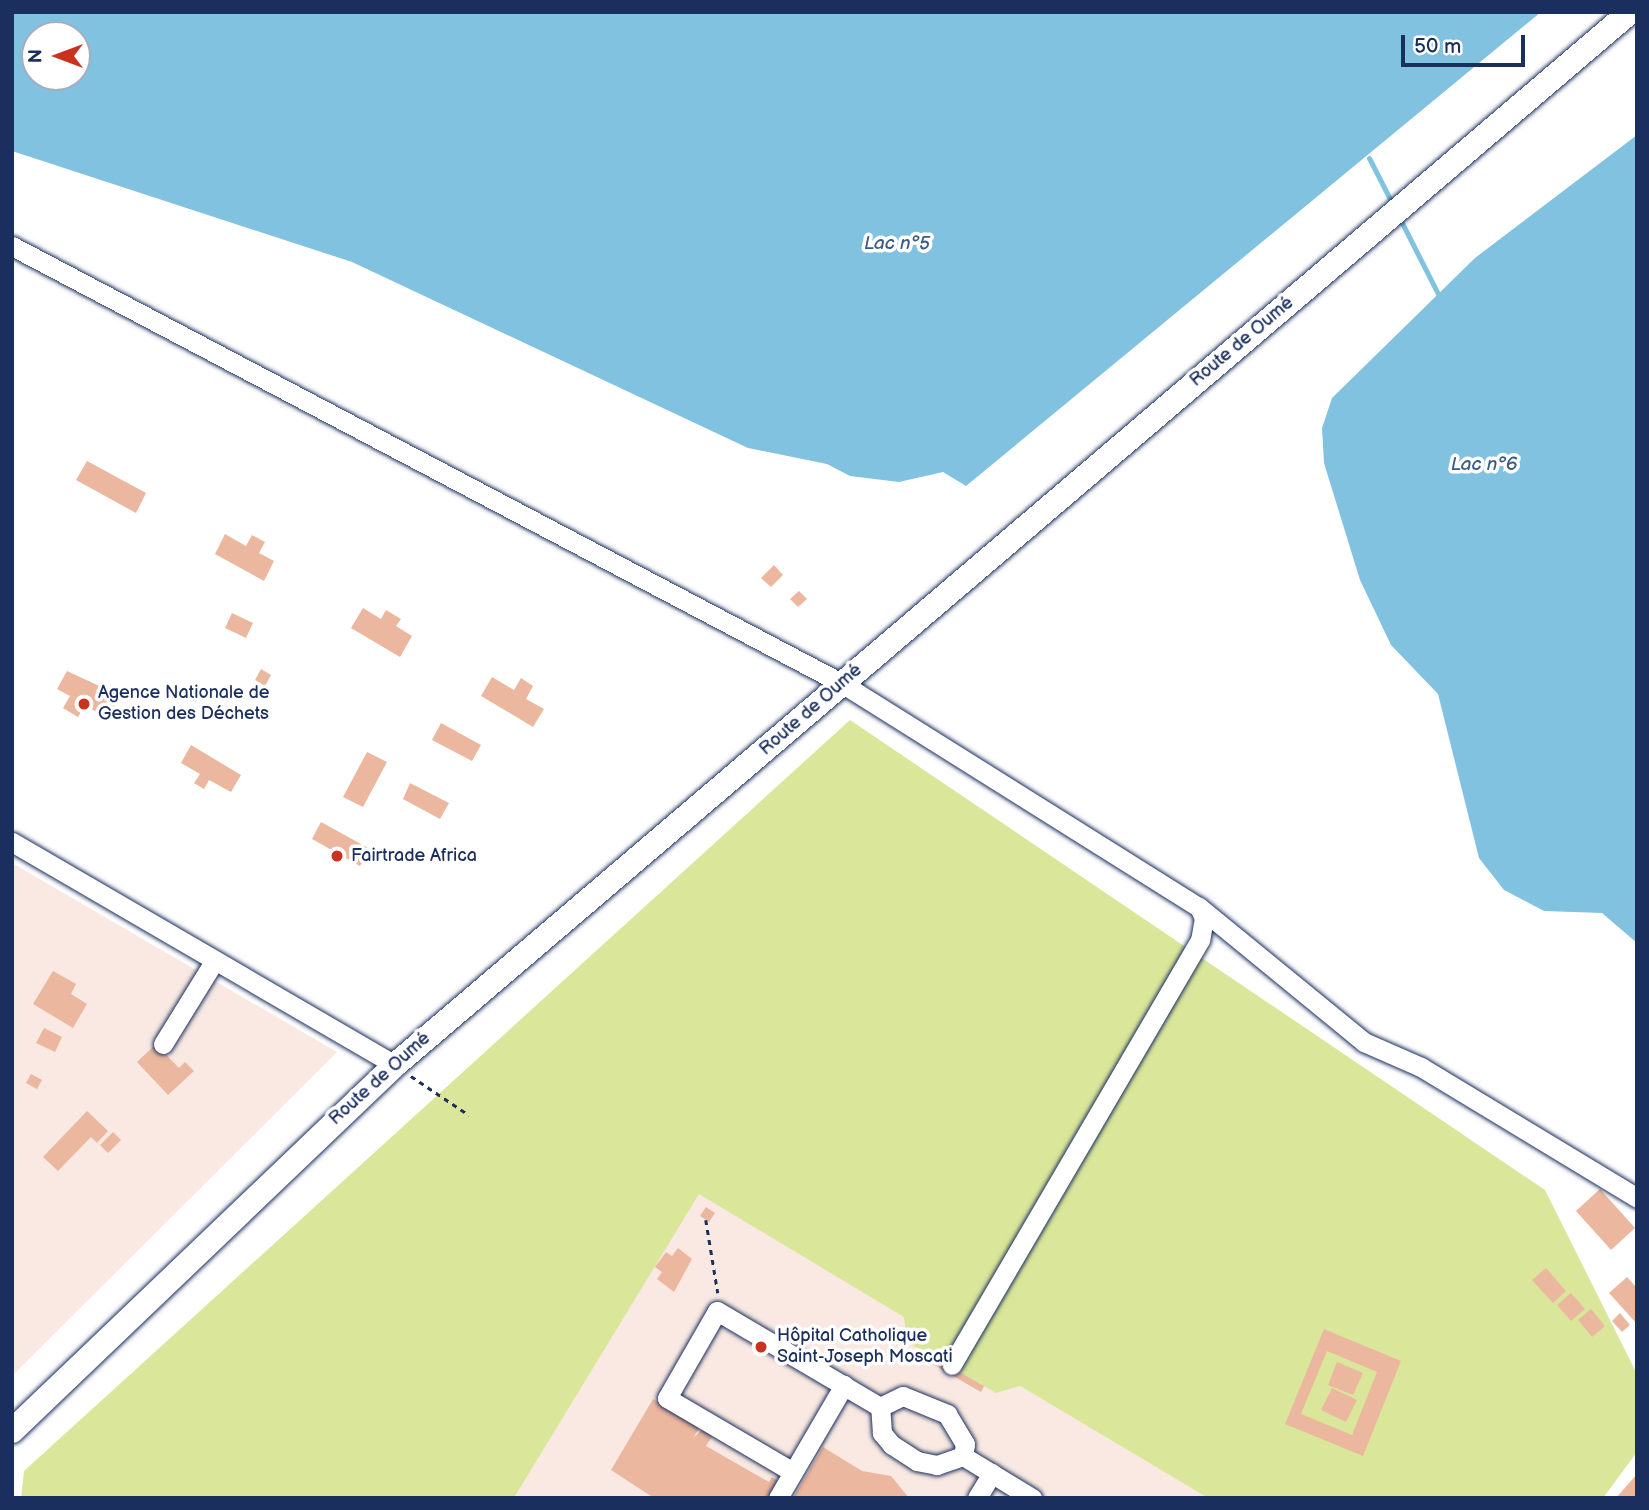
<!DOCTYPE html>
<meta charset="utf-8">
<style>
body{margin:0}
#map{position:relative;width:1649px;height:1510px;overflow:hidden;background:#fff;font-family:"Balsamiq Sans",sans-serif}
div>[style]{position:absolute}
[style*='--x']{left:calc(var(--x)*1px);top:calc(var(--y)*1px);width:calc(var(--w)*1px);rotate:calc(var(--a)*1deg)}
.built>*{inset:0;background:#f9e9e2}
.green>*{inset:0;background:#dae79a}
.water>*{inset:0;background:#81c2e1}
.stream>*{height:5px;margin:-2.5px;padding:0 2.5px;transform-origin:2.5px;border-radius:2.5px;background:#81c2e1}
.building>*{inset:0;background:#ebb79e}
.path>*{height:2.5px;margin-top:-1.25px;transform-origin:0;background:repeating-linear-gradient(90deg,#1b2f5e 0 5px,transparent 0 10px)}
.roads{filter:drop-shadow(0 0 2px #1b2f5e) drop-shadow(0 0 2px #1b2f5e)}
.minor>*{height:19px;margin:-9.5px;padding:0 9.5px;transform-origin:9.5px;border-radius:9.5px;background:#fff}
.major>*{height:24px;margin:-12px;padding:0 12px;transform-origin:12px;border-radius:12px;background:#fff}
.dots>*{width:19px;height:19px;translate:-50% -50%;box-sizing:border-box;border:4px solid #fff;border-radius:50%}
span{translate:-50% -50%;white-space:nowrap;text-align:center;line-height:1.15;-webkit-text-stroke:7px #fff;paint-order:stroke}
.street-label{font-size:18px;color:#1b2f5e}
.poi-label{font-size:18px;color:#1b2f5e}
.left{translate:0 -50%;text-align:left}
.water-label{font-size:19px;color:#3a5b85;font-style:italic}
.frame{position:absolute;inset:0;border:14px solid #1b2f5e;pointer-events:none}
.north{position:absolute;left:21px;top:21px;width:70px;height:70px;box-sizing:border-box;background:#fff;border:2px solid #a4acbf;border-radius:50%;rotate:270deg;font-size:19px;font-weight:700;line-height:28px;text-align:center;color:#1b2f5e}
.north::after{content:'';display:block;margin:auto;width:24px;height:32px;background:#c8321e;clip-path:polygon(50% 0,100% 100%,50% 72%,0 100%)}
.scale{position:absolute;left:1401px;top:35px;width:124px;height:32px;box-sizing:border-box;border:4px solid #1b2f5e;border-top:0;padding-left:9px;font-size:21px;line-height:24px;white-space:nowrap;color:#1b2f5e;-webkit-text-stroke:5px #fff;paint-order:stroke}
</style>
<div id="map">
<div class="built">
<div style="clip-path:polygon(12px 863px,337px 1052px,12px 1376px)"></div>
<div style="clip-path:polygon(699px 1193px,905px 1317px,908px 1342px,984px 1386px,1020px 1386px,1208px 1498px,514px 1498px)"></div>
</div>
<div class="green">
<div style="clip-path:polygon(850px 720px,1545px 1190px,1637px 1374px,1637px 1452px,1603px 1498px,1208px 1498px,1020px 1386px,996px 1393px,907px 1342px,904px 1317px,699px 1194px,514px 1498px,21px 1498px,24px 1471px)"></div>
</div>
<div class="water">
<div style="clip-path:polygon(evenodd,12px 12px,1541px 12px,966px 486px,943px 472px,899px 482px,850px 476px,827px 464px,748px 448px,352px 262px,12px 151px,12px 12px,35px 35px,77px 35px,77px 77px,35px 77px,35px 35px)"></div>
<div style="clip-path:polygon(1637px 135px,1637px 943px,1602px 913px,1544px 911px,1504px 890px,1479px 858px,1438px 694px,1391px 645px,1360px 580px,1324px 463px,1322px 428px,1332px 398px,1475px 258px)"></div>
</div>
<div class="stream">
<div style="--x:1369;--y:158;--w:53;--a:62.9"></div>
<div style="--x:1399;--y:217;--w:86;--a:63.1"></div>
</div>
<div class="building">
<div style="clip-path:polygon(87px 461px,146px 493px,136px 513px,76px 480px)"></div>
<div style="clip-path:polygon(225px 534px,246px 546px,252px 535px,265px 542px,259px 553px,274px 561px,264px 581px,215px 554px)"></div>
<div style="clip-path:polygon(774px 565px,783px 575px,771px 587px,761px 578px)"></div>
<div style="clip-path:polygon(799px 591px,807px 599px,798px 607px,790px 599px)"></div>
<div style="clip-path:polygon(363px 608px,381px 619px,386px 610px,401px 619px,396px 626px,412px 636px,400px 657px,351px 628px)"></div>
<div style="clip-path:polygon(232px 613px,253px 623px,246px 638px,225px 628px)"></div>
<div style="clip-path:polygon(261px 669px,271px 675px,265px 686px,255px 680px)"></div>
<div style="clip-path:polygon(67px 671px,121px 696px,108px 719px,85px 705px,78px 717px,63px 708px,70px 696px,57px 689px)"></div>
<div style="clip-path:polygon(492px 677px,514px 690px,521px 678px,533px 686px,526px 699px,544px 709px,533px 727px,481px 696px)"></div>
<div style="clip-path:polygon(441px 723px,481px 745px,472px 761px,432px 740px)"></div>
<div style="clip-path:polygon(191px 745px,241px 775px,231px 792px,209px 780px,204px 789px,194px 783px,200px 774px,181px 763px)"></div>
<div style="clip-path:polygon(367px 752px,387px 762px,363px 807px,343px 797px)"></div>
<div style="clip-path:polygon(410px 783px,449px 803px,440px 819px,403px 799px)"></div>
<div style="clip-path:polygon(321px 822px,370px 849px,360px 866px,312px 839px)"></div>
<div style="clip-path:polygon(53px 971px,76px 984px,71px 994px,87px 1004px,73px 1028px,33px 1004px)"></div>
<div style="clip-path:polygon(44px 1028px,62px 1037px,55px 1052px,36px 1043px)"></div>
<div style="clip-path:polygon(156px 1044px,179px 1068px,185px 1062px,194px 1071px,168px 1095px,137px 1062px)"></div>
<div style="clip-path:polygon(31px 1074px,42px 1080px,37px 1089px,26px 1083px)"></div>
<div style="clip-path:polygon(87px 1111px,108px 1131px,97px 1143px,91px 1137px,58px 1171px,43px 1157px)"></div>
<div style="clip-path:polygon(113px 1132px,121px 1140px,108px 1153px,100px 1145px)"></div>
<div style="clip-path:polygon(1600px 1189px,1635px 1228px,1611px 1250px,1576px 1211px)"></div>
<div style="clip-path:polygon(706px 1207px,715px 1213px,709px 1222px,700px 1216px)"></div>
<div style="clip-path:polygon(678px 1248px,692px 1259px,674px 1292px,657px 1279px,662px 1272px,655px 1267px,666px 1252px,672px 1256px)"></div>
<div style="clip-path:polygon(1546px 1268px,1566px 1291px,1553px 1303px,1532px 1280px)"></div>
<div style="clip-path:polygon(1627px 1277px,1637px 1288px,1637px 1324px,1609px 1293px)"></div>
<div style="clip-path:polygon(1571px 1293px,1585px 1309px,1571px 1321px,1557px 1305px)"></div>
<div style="clip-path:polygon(1591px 1309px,1605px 1326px,1592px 1337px,1578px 1320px)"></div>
<div style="clip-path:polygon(1620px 1313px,1630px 1325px,1622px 1332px,1612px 1321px)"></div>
<div style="clip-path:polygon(evenodd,1324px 1329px,1401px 1361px,1363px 1456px,1285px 1424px,1324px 1329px,1327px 1351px,1377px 1372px,1352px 1435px,1301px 1414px,1327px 1351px)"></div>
<div style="clip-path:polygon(925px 1352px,984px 1386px,981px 1392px,922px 1358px)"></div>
<div style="clip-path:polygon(1337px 1362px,1363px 1373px,1353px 1395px,1328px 1385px)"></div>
<div style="clip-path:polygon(1332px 1388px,1357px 1400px,1346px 1422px,1321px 1410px)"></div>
<div style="clip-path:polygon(653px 1399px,700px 1427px,693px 1438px,703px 1429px,713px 1435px,706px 1446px,769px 1482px,772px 1477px,781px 1483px,773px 1498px,654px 1498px,611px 1470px)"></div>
<div style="clip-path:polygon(823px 1447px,862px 1471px,891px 1476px,909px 1498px,793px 1498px)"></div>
<div style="clip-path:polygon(1637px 1474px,1637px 1498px,1616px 1498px)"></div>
</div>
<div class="path">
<div style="--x:411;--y:1076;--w:70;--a:33.9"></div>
<div style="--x:706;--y:1220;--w:74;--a:80.7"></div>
</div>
<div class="roads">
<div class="minor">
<div style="--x:12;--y:246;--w:939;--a:27.79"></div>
<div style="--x:843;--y:684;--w:420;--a:32.1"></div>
<div style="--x:1199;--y:907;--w:12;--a:66"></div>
<div style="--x:1204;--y:918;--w:22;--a:100"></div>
<div style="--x:1200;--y:940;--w:492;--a:120.3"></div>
<div style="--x:12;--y:842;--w:443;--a:30.2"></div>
<div style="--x:1199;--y:907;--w:213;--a:39.3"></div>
<div style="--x:1364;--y:1042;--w:62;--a:23.7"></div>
<div style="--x:1421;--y:1067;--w:253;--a:31.2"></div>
<div style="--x:163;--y:1044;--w:95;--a:-58.3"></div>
<div style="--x:903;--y:1396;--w:48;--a:22.2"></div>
<div style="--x:947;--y:1414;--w:35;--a:59"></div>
<div style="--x:965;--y:1444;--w:12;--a:99"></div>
<div style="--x:963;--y:1456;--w:28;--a:161"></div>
<div style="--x:937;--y:1465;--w:20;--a:-169"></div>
<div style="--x:917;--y:1461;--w:30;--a:-147"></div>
<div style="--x:892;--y:1445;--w:16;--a:-130"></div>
<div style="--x:882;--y:1433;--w:26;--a:-94"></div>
<div style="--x:880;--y:1407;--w:25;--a:-26"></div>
<div style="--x:963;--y:1456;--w:81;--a:31.3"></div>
<div style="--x:793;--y:1472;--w:146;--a:-149.6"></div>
<div style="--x:667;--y:1398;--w:100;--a:-60.1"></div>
<div style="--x:717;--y:1311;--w:189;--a:30.5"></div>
<div style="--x:778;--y:1498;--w:131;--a:-59.7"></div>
<div style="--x:977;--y:1498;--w:29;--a:-59"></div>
</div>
<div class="major">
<div style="--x:12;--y:1431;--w:530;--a:-43.7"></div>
<div style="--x:395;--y:1065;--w:1623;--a:-40.45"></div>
</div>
</div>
<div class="dots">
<div style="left:84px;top:704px;background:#c8321e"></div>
<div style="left:337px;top:856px;background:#c8321e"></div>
<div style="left:761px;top:1347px;background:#c8321e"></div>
</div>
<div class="street-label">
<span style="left:1242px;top:342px;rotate:-40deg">Route de Oumé</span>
<span style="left:811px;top:710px;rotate:-41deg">Route de Oumé</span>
<span style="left:380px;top:1079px;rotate:-42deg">Route de Oumé</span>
</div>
<div class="poi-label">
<span class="left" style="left:98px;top:704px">Agence Nationale de<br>Gestion des Déchets</span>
<span class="left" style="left:351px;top:856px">Fairtrade Africa</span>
<span class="left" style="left:777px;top:1347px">Hôpital Catholique<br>Saint-Joseph Moscati</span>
</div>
<div class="water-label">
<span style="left:897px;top:244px">Lac n°5</span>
<span style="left:1484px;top:465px">Lac n°6</span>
</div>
<div class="frame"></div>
<div class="north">N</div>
<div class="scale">50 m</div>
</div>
